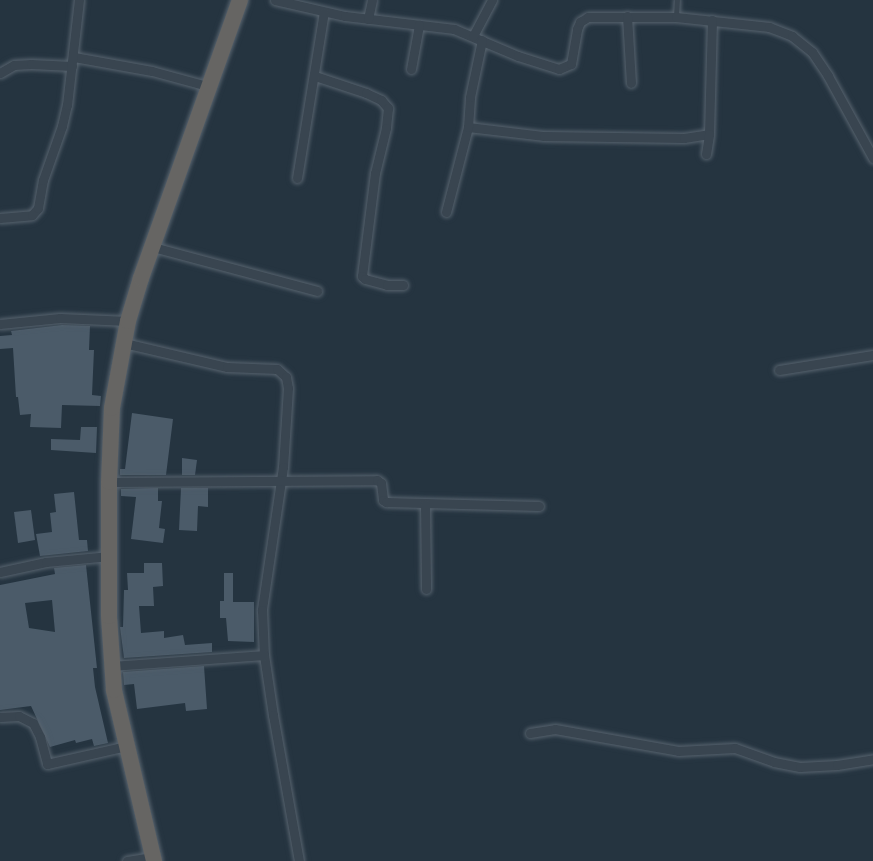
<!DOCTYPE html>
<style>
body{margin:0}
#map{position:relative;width:873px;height:861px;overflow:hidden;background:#253440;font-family:Cabin,sans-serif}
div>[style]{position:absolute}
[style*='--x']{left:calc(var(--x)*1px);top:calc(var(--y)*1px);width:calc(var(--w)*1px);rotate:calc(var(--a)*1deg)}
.building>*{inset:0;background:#4b5b69}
.roads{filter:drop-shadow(0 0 2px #57636e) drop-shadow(0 0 2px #57636e)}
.service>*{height:4.5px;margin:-2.25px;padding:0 2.25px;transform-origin:2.25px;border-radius:2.25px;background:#394550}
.minor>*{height:9px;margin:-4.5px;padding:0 4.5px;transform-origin:4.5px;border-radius:4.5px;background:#394550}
.trunk>*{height:16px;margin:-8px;padding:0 8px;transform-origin:8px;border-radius:8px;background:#666563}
span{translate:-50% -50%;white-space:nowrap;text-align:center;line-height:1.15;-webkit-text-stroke:4.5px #1e2a35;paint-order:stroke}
</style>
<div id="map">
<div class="building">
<div style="clip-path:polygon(62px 325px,90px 326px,89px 350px,94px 350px,92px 395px,101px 396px,100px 406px,62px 405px,61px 428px,30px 427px,31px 414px,20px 415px,18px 397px,16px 397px,13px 348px,0 349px,0 336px,12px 335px,11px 331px)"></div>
<div style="clip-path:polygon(132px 413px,173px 419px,166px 475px,120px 475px,120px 469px,125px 469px)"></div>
<div style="clip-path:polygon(81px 427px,97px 427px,96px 453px,51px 450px,51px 439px,80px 440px)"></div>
<div style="clip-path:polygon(182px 458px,197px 460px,195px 475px,182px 475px)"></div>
<div style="clip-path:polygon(158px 488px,158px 501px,162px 501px,159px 528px,165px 529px,163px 543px,131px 539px,136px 497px,121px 496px,121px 489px)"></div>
<div style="clip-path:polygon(181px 488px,208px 488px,208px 507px,198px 506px,197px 531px,179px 530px)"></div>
<div style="clip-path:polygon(74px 492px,79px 540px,87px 540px,88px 551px,40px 556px,36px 534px,52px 532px,50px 513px,56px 512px,54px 494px)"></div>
<div style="clip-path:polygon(31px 510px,35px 540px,18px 543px,14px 512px)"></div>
<div style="clip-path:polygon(144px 563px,162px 563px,163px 586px,153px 587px,154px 606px,139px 606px,141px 633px,164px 631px,164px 638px,183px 635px,185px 645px,212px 643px,212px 652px,124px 658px,120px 627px,123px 627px,124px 590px,128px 590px,127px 573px,144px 573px)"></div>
<div style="clip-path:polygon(evenodd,86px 565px,97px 668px,93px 668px,95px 687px,108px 743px,94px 746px,92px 739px,76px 743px,75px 740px,50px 747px,31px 706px,0 710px,0 585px,55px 574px,54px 568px,86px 565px,52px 600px,55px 632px,29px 628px,25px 603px,52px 600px)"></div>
<div style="clip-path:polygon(224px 573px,233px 573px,233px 602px,254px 602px,254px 642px,228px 641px,226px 618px,220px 618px,220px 601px,224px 601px)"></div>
<div style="clip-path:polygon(204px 666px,207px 709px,186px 711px,185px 703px,137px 709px,134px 684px,124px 685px,123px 672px)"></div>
</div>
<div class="roads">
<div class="service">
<div style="--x:676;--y:17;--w:17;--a:-87"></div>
</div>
<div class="minor">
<div style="--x:275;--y:0;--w:72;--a:12.9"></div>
<div style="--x:345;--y:16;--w:110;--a:6.8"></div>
<div style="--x:454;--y:29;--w:69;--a:22.9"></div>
<div style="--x:518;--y:56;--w:43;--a:17.6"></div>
<div style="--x:559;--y:69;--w:13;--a:-23"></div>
<div style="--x:571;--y:64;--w:36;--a:-80"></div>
<div style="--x:577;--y:29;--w:8;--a:-67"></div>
<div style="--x:580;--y:22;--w:9;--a:-32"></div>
<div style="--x:588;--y:17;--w:88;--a:0"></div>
<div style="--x:676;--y:17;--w:94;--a:6.1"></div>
<div style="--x:769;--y:27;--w:25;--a:21"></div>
<div style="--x:792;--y:36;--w:26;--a:39"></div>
<div style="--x:812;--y:52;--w:29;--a:56"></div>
<div style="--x:828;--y:76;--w:94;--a:61.2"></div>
<div style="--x:627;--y:16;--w:67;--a:86.6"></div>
<div style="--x:368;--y:19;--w:19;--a:-78"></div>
<div style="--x:473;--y:36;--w:41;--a:-62.2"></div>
<div style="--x:74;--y:57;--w:79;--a:10.2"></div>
<div style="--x:152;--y:71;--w:61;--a:15.2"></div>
<div style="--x:411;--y:69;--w:45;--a:-79.7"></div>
<div style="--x:0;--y:73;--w:16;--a:-30"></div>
<div style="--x:14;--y:65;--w:17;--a:-3"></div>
<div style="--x:31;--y:64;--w:41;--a:2.8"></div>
<div style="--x:315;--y:76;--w:54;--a:18.4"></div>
<div style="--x:366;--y:93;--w:17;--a:25"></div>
<div style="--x:381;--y:100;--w:11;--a:49"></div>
<div style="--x:388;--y:108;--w:20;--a:96"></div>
<div style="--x:386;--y:128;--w:46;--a:103.7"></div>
<div style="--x:375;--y:173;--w:104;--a:97.2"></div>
<div style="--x:362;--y:276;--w:4;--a:45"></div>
<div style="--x:365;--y:279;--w:23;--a:15"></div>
<div style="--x:387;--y:285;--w:16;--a:0"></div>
<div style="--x:468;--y:127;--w:77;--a:6.8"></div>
<div style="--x:544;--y:136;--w:140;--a:0.8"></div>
<div style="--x:684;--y:138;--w:25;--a:-9"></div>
<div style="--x:709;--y:134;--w:114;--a:-88.5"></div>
<div style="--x:706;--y:154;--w:20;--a:-81"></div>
<div style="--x:297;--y:178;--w:168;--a:-80.8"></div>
<div style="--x:446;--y:212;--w:88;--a:-75.5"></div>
<div style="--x:468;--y:127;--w:30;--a:-86"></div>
<div style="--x:470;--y:97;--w:58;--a:-78.1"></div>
<div style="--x:0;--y:218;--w:32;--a:-5"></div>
<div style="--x:32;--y:215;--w:9;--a:-49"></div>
<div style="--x:38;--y:208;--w:28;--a:-80"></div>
<div style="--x:43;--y:180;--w:57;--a:-70.6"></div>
<div style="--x:62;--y:126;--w:22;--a:-77"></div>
<div style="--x:67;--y:105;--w:106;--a:-83.5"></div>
<div style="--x:153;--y:247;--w:170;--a:15"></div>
<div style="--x:0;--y:324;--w:60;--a:-5.7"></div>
<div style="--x:60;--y:318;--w:68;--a:2.5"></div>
<div style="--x:124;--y:343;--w:106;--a:13.1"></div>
<div style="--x:227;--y:367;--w:50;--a:2.3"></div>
<div style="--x:277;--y:369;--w:12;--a:42"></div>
<div style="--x:286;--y:377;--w:11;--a:80"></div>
<div style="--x:288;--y:388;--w:79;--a:93.6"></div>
<div style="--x:283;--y:467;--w:145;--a:98.4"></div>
<div style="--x:262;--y:610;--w:45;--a:87.5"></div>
<div style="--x:264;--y:655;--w:61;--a:81.5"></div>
<div style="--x:273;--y:715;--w:148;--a:79.9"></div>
<div style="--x:779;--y:370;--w:95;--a:-9.1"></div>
<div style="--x:109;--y:482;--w:268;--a:-0.4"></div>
<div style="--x:377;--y:480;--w:5;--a:37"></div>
<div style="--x:381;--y:483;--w:17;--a:83"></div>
<div style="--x:383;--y:500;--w:4;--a:34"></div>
<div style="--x:386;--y:502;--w:153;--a:1.5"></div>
<div style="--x:425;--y:504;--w:85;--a:89.3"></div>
<div style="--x:0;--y:572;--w:47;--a:-12.3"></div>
<div style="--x:46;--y:562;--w:64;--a:-5.4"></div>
<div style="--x:112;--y:666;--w:152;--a:-4.1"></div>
<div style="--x:0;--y:717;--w:19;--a:-3"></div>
<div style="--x:19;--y:716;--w:16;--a:27"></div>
<div style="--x:33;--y:723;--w:16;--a:63"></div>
<div style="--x:40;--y:737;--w:28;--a:75"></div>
<div style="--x:47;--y:764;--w:81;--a:-12.8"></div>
<div style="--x:530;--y:733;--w:25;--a:-9"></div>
<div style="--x:555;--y:729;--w:125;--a:10.1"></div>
<div style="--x:678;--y:751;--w:57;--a:-3"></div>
<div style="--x:735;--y:748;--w:41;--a:19.7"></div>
<div style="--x:774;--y:762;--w:26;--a:11"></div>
<div style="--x:800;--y:767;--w:37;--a:-3"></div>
<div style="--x:837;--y:765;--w:36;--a:-9"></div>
<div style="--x:127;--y:861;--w:26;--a:-9"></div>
</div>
<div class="trunk">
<div style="--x:154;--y:861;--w:176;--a:-103.2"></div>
<div style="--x:114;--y:690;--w:74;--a:-93.9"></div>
<div style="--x:109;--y:616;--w:134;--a:-90"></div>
<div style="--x:109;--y:482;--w:74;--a:-87.7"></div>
<div style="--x:112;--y:408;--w:88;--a:-79.6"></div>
<div style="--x:128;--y:321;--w:45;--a:-73.2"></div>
<div style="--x:141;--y:278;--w:295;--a:-70.4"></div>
</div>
</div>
</div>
